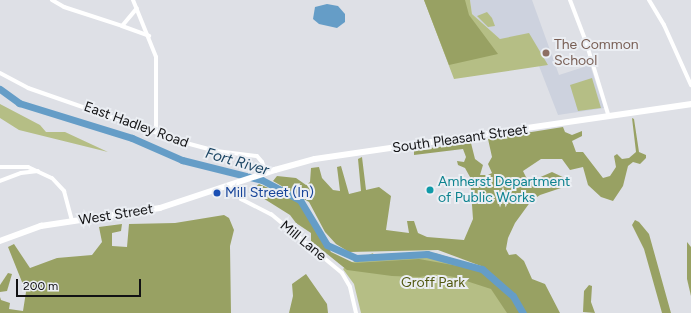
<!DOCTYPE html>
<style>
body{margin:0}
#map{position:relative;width:691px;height:313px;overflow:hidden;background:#dee0e6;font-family:Figtree,sans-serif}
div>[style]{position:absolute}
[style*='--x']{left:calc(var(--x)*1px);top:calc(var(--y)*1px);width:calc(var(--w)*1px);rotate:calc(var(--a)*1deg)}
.built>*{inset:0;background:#cdd2de}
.green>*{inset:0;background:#b5be85}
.forest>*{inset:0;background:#98a163}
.water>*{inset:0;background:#659dc7}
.river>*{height:7px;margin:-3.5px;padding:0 3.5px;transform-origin:3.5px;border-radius:3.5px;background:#659dc7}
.minor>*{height:4px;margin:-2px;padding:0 2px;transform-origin:2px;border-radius:2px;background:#fff}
.major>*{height:5.5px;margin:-2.75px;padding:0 2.75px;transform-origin:2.75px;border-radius:2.75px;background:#fff}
.dots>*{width:11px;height:11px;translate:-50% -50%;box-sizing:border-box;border:2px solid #ebeef3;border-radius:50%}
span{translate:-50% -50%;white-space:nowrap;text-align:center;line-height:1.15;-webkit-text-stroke:4px #ebeef3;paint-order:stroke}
.education-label{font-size:14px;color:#785e54}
.left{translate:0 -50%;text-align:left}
.street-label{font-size:14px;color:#121214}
.culture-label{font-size:14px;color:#0d838f}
.transit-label{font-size:14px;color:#164399}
.park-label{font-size:14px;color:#525911}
.water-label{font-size:15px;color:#1b4563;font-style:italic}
.scale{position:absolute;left:16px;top:279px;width:125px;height:18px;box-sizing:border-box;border:2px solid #121214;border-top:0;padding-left:5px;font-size:12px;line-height:14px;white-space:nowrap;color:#121214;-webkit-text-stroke:3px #ebeef3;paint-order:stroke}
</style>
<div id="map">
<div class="built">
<div style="clip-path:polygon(470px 0,532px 0,559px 75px,590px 65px,604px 108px,558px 115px,539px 66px,548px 64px,500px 39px,472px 14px)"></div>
</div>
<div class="green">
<div style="clip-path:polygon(424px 0,470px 0,472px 14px,500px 39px,529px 33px,548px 65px,454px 79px)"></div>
<div style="clip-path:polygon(487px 12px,492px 18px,495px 26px,488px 27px,477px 16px)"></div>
<div style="clip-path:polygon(592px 78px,601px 108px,578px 111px,570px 85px)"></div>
<div style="clip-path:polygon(0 104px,40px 125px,46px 132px,65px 132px,108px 152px,19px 130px,0 118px)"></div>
<div style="clip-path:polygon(373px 253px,374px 256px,435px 253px,474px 265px,486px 271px,523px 313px,361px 313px,354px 284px,343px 269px,348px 264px)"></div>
</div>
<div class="forest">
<div style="clip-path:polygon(424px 0,465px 0,469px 15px,498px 54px,449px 65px)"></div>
<div style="clip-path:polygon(632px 118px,634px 119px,639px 152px,646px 155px,646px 158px,640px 164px,633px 162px,628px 166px,623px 186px,613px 201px,601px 197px,588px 185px,583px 167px,570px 170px,562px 159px,541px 159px,523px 171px,526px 177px,536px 179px,552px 172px,569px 180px,567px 186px,540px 195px,531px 201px,515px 223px,508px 238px,506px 249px,509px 255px,516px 254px,524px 261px,532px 279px,545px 284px,560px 313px,507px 313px,491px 289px,454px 277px,436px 274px,420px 277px,392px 276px,347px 270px,311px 241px,311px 233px,296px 223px,290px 215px,258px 195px,255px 187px,259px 184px,299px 201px,331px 252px,354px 263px,419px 259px,481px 270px,481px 266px,438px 250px,349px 252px,336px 244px,325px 232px,309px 202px,273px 181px,277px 176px,296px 178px,306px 185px,310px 182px,311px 168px,319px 167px,322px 178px,333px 190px,340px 191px,337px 167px,341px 166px,349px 194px,361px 191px,358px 159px,362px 157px,366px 190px,379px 187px,391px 196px,386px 230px,409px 233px,407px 221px,414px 221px,418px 233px,427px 237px,464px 240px,473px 219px,470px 177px,465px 168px,458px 165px,457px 161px,464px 162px,466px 157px,463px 149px,414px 155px,414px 150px,471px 143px,475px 159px,483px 165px,480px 175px,488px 175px,492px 173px,488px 164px,492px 157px,488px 139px,563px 127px,565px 132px,572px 135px,582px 131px,582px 136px,572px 141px,576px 152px,583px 152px,603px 178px,610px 176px,616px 167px,614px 156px,617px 154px,622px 159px,629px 158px,636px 152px)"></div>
<div style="clip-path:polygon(224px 215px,229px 218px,234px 230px,230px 246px,231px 313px,0 313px,0 297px,1px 300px,10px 303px,9px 309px,23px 311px,26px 292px,8px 247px,14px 244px,30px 268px,57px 258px,92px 255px,102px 242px,99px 227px,122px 224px,121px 231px,112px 233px,112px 246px,127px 247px,129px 224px,175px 223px)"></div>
<div style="clip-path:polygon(635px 220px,639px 222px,649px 234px,671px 313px,662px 313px,644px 249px,632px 225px)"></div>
<div style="clip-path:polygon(687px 242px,691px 247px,691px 296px,687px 279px)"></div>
<div style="clip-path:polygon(8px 273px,12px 274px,7px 291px,0 292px,0 285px)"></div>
<div style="clip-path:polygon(306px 274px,327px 304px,328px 313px,289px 313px,293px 296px,292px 284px)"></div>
<div style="clip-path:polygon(589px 285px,592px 286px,591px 302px,595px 313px,583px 312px,584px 291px)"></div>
</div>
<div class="water">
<div style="clip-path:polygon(327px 4px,338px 6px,345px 14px,345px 22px,337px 28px,319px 24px,313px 19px,315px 7px)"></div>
</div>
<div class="river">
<div style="--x:0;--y:89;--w:24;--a:36"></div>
<div style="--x:19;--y:103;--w:118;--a:17.2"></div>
<div style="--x:132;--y:138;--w:55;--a:23.7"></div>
<div style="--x:182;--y:160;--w:82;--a:14"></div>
<div style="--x:262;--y:180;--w:43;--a:27.8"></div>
<div style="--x:300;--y:200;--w:52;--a:59"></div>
<div style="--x:327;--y:245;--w:32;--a:24"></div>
<div style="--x:356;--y:258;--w:71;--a:-3.2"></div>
<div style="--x:427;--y:254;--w:57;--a:15.3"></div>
<div style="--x:482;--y:269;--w:41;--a:41.1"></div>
<div style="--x:513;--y:296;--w:20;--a:60"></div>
</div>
<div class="minor">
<div style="--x:52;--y:0;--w:14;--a:30"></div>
<div style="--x:64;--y:7;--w:61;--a:18.1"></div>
<div style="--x:122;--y:26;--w:23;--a:-50"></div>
<div style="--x:133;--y:0;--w:61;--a:68"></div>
<div style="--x:156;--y:57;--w:75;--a:90"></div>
<div style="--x:570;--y:0;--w:45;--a:69.1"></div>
<div style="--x:586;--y:42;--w:78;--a:73"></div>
<div style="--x:649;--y:0;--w:29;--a:59"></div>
<div style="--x:664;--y:25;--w:66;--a:65.8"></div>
<div style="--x:122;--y:26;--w:29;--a:20"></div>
<div style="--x:0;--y:73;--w:32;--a:28"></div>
<div style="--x:28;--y:88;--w:167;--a:19.2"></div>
<div style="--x:186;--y:143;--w:31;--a:15"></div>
<div style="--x:216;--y:151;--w:41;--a:7"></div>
<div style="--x:257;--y:156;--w:8;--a:50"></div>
<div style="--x:262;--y:162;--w:12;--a:70"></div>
<div style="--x:0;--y:167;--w:28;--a:0"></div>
<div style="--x:28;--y:167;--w:26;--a:25"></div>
<div style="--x:52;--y:178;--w:18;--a:47"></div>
<div style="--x:64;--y:191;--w:31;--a:75"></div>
<div style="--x:0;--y:181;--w:22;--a:-21"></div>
<div style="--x:21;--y:173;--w:17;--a:-7"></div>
<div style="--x:232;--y:185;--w:17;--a:57"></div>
<div style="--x:241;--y:199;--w:34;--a:27"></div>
<div style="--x:271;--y:214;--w:92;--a:39.7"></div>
<div style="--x:342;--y:273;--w:16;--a:60"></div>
<div style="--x:350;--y:287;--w:27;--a:77"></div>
</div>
<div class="major">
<div style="--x:0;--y:241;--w:44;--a:-20.1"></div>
<div style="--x:41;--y:226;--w:120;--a:-8.6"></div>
<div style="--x:160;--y:208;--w:121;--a:-18.3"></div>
<div style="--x:275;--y:170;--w:41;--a:-15.4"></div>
<div style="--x:315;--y:159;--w:380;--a:-8.3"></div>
</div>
<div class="dots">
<div style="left:546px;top:53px;background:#8d6e63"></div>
<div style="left:430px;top:190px;background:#0f9aa8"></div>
<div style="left:217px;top:193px;background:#1a4fb4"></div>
</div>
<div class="education-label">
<span class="left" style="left:554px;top:53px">The Common<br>School</span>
</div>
<div class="street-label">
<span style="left:136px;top:125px;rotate:20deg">East Hadley Road</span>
<span style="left:460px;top:139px;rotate:-8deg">South Pleasant Street</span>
<span style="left:116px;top:215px;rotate:-9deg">West Street</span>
<span style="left:303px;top:241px;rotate:39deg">Mill Lane</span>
</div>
<div class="culture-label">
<span class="left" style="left:438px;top:190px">Amherst Department<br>of Public Works</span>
</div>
<div class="transit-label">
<span class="left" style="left:225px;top:193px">Mill Street (In)</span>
</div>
<div class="park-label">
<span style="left:433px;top:283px">Groff Park</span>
</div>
<div class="water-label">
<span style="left:237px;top:162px;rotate:16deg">Fort River</span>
</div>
<div class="scale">200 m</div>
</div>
